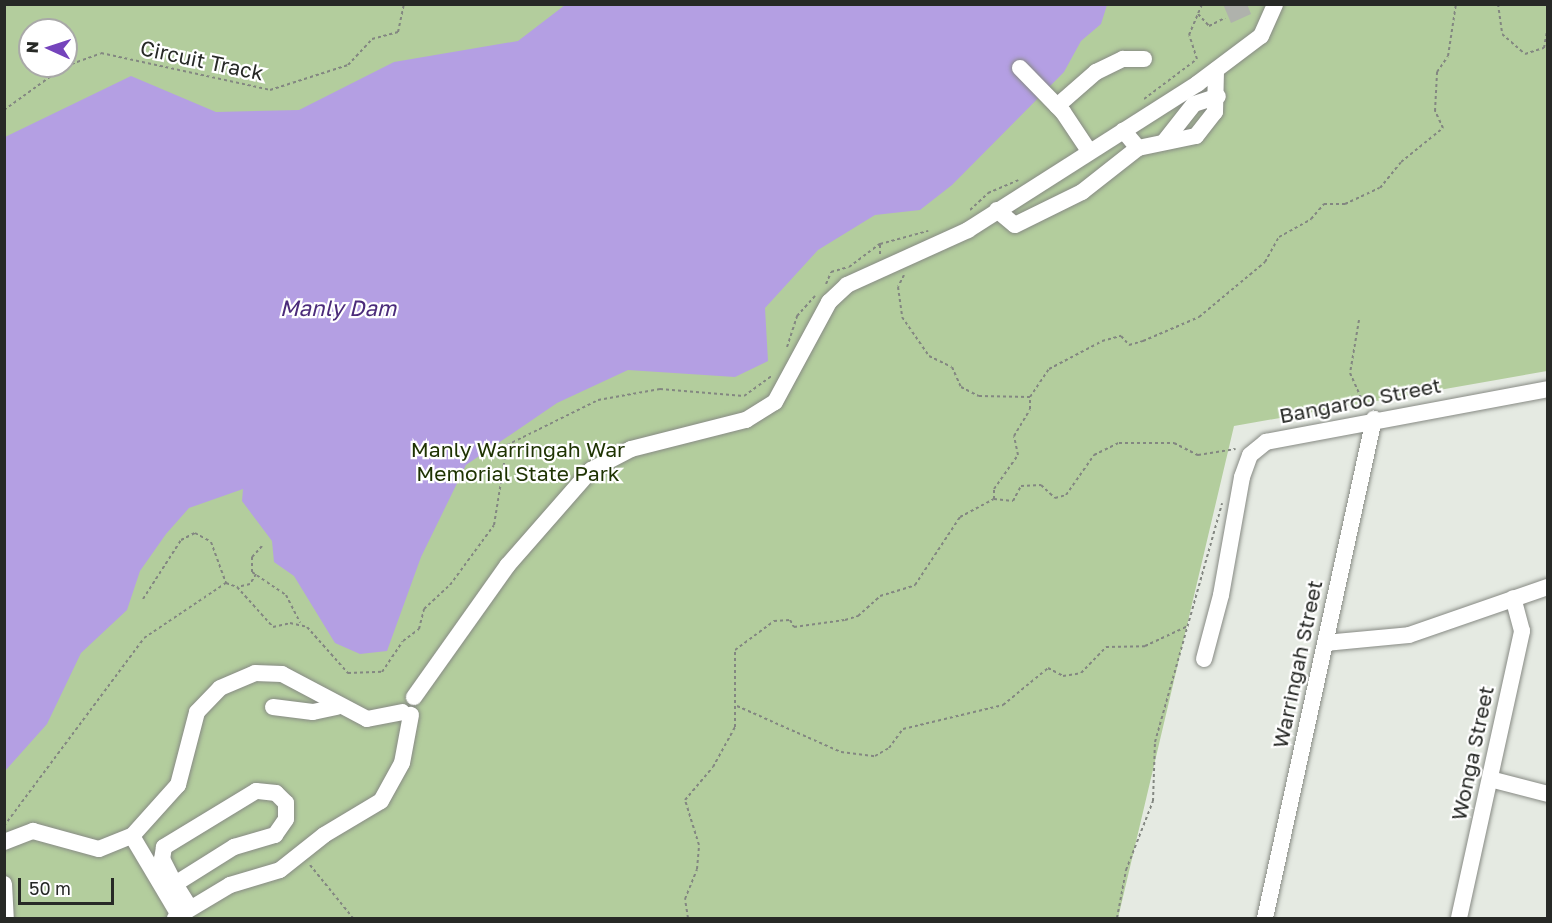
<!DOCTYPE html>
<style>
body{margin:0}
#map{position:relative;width:1552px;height:923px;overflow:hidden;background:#e5eae2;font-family:"Golos Text",sans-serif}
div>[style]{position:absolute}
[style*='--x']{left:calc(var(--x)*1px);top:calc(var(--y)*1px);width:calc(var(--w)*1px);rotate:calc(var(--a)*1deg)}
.green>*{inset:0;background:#b3cd9d}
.water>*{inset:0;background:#b49fe3}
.building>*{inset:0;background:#afb2ac}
.path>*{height:2px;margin-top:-1px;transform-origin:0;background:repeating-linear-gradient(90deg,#838781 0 3px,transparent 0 6px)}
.roads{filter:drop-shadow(0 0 2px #878a84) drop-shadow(0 0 2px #878a84)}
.minor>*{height:16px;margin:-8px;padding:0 8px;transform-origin:8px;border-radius:8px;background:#fff}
span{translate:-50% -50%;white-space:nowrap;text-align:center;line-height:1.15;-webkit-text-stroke:4.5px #fff;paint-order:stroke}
.street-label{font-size:21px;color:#272926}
.park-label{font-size:21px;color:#1e3302}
.water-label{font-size:22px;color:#4b2b7a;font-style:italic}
.frame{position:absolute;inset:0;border:6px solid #272926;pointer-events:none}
.north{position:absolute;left:18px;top:18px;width:60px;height:60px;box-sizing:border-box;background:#fff;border:2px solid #a9a9a8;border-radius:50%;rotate:273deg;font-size:16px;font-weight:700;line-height:24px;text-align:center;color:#272926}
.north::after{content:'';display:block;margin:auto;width:21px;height:27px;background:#7544bc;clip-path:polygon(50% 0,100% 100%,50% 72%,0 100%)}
.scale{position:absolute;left:18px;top:878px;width:96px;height:27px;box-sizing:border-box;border:3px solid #272926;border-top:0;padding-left:8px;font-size:18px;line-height:21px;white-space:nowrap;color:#272926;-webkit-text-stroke:4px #fff;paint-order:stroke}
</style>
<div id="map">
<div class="green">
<div style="clip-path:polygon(evenodd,5px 5px,1547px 5px,1547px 371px,1234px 426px,1118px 918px,5px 918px,5px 5px,30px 30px,66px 30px,66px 66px,30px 66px,30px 30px)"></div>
</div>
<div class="water">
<div style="clip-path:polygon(565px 5px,1107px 5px,1101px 24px,1081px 41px,1064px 72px,952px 185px,920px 210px,875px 215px,818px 250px,765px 308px,768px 361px,735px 377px,628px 370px,557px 403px,466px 465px,421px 557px,387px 651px,360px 654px,335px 643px,294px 576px,274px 562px,272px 541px,242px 501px,243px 489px,189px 508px,166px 534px,140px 571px,127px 610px,81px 653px,47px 724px,5px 771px,5px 137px,131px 76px,216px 112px,299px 110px,394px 62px,518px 41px)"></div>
</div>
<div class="building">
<div style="clip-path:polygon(1223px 4px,1247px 4px,1251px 14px,1231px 23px)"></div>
</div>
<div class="path">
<div style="--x:1498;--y:4;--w:30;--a:82"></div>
<div style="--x:1502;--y:34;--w:30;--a:41"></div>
<div style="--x:1525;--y:54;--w:20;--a:-18"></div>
<div style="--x:1544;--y:48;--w:23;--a:-80"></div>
<div style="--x:1198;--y:14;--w:16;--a:47"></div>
<div style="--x:1209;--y:26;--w:18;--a:-27"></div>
<div style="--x:66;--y:66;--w:37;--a:-20"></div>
<div style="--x:101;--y:53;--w:173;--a:12.3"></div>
<div style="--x:270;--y:90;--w:82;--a:-17.8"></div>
<div style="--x:348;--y:65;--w:35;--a:-47"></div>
<div style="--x:372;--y:39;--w:27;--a:-15"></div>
<div style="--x:398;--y:32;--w:29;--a:-78"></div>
<div style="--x:1144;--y:99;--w:66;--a:-37"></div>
<div style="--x:1197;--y:59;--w:25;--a:-108"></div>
<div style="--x:1189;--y:35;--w:34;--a:-67"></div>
<div style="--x:4;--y:110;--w:75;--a:-35.8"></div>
<div style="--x:970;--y:210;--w:25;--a:-43"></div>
<div style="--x:988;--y:193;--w:33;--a:-23"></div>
<div style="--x:880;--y:254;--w:10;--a:-90"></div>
<div style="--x:880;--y:244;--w:50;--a:-15.2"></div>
<div style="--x:849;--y:267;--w:39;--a:-37"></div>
<div style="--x:904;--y:275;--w:13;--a:117"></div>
<div style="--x:898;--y:287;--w:30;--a:82"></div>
<div style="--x:902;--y:317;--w:47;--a:55.3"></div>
<div style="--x:929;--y:356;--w:25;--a:26"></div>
<div style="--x:952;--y:367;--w:22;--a:66"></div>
<div style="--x:961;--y:387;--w:20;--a:27"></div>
<div style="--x:979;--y:396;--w:51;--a:1.1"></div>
<div style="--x:826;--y:284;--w:13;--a:-67"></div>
<div style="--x:831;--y:272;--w:18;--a:-16"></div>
<div style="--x:1359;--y:320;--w:54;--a:99.6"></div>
<div style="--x:1350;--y:373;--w:36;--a:66"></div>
<div style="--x:787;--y:347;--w:33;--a:-72"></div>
<div style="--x:797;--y:316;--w:27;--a:-48"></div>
<div style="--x:994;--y:499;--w:19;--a:6"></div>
<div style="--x:1013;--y:501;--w:17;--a:-62"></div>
<div style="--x:1021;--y:486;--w:20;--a:-3"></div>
<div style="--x:1041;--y:485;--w:19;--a:43"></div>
<div style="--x:1055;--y:498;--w:11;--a:-15"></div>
<div style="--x:1066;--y:495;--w:49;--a:-55"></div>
<div style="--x:1094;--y:455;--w:28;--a:-26"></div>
<div style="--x:1119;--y:443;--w:55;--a:0"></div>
<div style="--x:1174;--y:443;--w:27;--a:27"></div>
<div style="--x:1198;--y:455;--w:38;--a:-9"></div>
<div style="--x:262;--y:546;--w:15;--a:132"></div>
<div style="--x:252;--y:557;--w:15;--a:90"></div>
<div style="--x:252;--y:572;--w:41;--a:34.1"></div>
<div style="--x:286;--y:595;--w:31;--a:63"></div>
<div style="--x:256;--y:574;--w:12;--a:121"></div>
<div style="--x:250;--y:584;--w:13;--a:167"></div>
<div style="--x:237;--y:587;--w:54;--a:48"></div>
<div style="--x:273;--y:627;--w:17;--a:-13"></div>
<div style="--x:290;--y:623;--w:17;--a:13"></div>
<div style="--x:307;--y:627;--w:62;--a:48.3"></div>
<div style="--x:348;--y:673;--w:34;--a:-2"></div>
<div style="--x:382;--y:672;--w:37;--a:-56"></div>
<div style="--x:403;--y:641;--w:20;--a:-37"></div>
<div style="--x:419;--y:629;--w:21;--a:-76"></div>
<div style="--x:424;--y:609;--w:35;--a:-43"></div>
<div style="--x:450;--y:585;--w:74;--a:-53.7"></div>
<div style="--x:494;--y:525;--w:81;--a:-80.8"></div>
<div style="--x:507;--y:445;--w:102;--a:-26.3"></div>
<div style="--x:598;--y:400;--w:63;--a:-10.1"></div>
<div style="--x:660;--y:389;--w:84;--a:4.8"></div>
<div style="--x:744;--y:396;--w:34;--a:-36"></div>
<div style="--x:143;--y:599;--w:70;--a:-57.2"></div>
<div style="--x:181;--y:540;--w:16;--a:-27"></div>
<div style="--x:195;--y:533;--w:18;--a:29"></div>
<div style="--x:211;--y:542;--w:44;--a:69.9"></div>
<div style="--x:226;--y:583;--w:12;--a:20"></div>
<div style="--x:737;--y:706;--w:114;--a:23.9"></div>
<div style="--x:841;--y:752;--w:34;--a:7"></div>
<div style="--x:875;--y:756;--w:16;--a:-30"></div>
<div style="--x:889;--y:748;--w:24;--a:-54"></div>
<div style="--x:903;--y:729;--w:103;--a:-13.5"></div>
<div style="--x:1003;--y:705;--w:58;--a:-39.4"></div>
<div style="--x:1048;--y:668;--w:17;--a:28"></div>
<div style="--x:1063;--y:676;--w:18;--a:-9"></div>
<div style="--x:1081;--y:673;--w:36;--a:-46"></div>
<div style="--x:1106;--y:647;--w:39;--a:-1"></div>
<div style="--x:1145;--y:646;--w:47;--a:-24.9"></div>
<div style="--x:4;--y:826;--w:234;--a:-53.3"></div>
<div style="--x:144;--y:638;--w:99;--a:-33.9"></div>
<div style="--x:310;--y:865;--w:68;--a:50.9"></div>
<div style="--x:688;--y:918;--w:19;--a:-99"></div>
<div style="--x:685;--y:899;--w:32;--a:-68"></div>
<div style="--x:697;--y:869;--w:24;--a:-85"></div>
<div style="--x:699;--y:845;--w:47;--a:-107.3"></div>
<div style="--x:685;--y:800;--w:43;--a:-49.7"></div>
<div style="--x:713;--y:767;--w:46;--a:-61.2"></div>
<div style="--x:735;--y:727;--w:77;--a:-90"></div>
<div style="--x:735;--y:650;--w:49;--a:-36.6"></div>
<div style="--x:774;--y:621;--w:16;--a:-4"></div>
<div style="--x:790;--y:620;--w:8;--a:60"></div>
<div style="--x:794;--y:627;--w:51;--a:-7.8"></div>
<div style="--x:845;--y:620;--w:14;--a:-17"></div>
<div style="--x:858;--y:616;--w:30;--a:-42"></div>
<div style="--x:880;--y:596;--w:37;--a:-17"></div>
<div style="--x:915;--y:585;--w:82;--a:-56.5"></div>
<div style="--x:960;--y:517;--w:38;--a:-28"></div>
<div style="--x:994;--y:499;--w:10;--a:-90"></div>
<div style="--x:994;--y:489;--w:42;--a:-54.8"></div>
<div style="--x:1018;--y:455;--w:19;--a:-102"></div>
<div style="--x:1014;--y:436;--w:31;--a:-59"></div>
<div style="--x:1030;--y:409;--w:12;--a:-90"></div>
<div style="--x:1030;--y:397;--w:34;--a:-56"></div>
<div style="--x:1049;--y:369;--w:60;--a:-27.8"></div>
<div style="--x:1102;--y:341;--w:20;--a:-15"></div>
<div style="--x:1121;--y:336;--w:12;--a:48"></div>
<div style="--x:1129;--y:345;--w:15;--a:-16"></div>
<div style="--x:1143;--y:341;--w:61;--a:-23.2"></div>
<div style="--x:1199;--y:317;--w:86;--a:-39.8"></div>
<div style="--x:1265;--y:262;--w:29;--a:-61"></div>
<div style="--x:1279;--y:237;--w:37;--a:-29"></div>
<div style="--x:1311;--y:219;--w:20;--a:-49"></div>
<div style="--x:1324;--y:204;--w:21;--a:0"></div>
<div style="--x:1345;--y:204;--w:38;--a:-25"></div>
<div style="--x:1380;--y:188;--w:33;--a:-51"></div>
<div style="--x:1401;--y:162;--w:54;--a:-39"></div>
<div style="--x:1443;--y:128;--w:19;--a:-115"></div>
<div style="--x:1435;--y:111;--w:39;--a:-87"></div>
<div style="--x:1437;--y:72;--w:19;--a:-55"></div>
<div style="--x:1448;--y:56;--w:53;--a:-81.3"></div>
<div style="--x:1117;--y:918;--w:49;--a:-79.4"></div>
<div style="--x:1126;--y:870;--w:74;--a:-68.6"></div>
<div style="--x:1153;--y:801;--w:59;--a:-88.1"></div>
<div style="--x:1155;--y:742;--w:248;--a:-74.3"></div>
</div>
<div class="roads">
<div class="minor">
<div style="--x:1020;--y:68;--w:62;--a:45.7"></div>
<div style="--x:1063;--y:112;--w:47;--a:56.3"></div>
<div style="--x:1057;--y:106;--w:52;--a:-41.1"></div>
<div style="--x:1096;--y:72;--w:30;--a:-26"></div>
<div style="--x:1123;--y:59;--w:21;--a:0"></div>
<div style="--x:1164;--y:142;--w:48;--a:-51.7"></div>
<div style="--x:1194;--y:104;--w:25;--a:-18"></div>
<div style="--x:1138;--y:148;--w:59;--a:-11.7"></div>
<div style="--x:1196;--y:136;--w:31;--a:-52"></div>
<div style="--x:1215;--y:112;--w:42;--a:-88.6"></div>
<div style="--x:997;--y:210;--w:23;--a:40"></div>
<div style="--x:1015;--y:225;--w:75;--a:-26.2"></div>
<div style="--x:1082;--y:192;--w:71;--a:-38.2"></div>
<div style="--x:1138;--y:148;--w:23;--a:-130"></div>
<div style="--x:1325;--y:643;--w:84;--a:-5.4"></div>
<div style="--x:1409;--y:635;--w:147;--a:-19.1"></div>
<div style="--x:1204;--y:659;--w:66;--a:-75.1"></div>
<div style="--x:1221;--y:595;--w:120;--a:-79.9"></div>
<div style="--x:1242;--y:477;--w:23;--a:-70"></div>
<div style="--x:1250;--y:455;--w:21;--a:-39"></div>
<div style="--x:1266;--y:442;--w:287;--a:-10.6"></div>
<div style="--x:414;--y:697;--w:161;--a:-54.6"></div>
<div style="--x:507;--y:566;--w:128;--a:-48.8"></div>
<div style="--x:591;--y:470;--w:45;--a:-27.7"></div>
<div style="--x:631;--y:449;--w:119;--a:-14.2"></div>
<div style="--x:746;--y:420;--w:34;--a:-32"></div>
<div style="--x:775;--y:402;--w:114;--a:-61.6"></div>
<div style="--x:829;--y:302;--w:25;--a:-43"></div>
<div style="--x:847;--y:285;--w:133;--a:-24.4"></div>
<div style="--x:968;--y:230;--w:272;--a:-32.5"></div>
<div style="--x:1197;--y:84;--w:80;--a:-36.9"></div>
<div style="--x:1261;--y:36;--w:35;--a:-66"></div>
<div style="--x:273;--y:707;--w:40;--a:7.1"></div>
<div style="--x:313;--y:712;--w:24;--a:-12"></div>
<div style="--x:1490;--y:779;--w:60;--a:14.5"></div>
<div style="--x:132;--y:836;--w:92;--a:59.3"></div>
<div style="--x:4;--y:842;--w:31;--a:-21"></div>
<div style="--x:33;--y:831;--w:68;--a:15.3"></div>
<div style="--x:99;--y:849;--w:35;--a:-22"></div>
<div style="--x:132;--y:836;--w:69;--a:-48"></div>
<div style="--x:178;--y:785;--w:75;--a:-75.4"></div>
<div style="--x:197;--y:712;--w:33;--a:-46"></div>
<div style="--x:220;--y:688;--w:38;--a:-23"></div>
<div style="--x:255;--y:673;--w:27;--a:2"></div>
<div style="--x:282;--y:674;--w:96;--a:27.9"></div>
<div style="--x:367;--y:719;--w:36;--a:-11"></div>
<div style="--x:4;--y:884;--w:34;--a:87"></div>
<div style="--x:175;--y:884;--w:70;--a:-32.1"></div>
<div style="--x:234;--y:847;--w:43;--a:-16.3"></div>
<div style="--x:275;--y:835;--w:19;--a:-55"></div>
<div style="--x:286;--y:819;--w:16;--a:-90"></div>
<div style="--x:286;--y:803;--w:14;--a:-135"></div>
<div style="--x:276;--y:793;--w:20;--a:-174"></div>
<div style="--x:256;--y:791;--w:108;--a:148.7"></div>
<div style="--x:164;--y:847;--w:12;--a:99"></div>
<div style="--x:162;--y:859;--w:28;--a:63"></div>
<div style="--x:175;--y:884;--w:28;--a:58"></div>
<div style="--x:175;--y:918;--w:64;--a:-31"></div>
<div style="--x:230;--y:885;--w:52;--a:-16.7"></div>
<div style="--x:280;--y:870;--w:56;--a:-38.5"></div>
<div style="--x:324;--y:835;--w:66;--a:-30.8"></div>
<div style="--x:381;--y:801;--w:43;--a:-61.1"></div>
<div style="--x:402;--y:763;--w:49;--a:-79.4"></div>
<div style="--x:1265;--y:918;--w:511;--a:-77.68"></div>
<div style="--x:1459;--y:918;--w:294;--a:-77.6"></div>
<div style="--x:1522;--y:631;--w:34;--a:-105"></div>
</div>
</div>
<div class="street-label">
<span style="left:202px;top:60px;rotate:12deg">Circuit Track</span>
<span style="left:1360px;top:400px;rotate:-11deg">Bangaroo Street</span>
<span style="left:1297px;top:664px;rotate:-78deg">Warringah Street</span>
<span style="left:1472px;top:753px;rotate:-78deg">Wonga Street</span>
</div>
<div class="park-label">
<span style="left:518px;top:461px">Manly Warringah War<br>Memorial State Park</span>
</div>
<div class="water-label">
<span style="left:338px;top:308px">Manly Dam</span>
</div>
<div class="frame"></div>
<div class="north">N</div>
<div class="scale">50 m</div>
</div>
